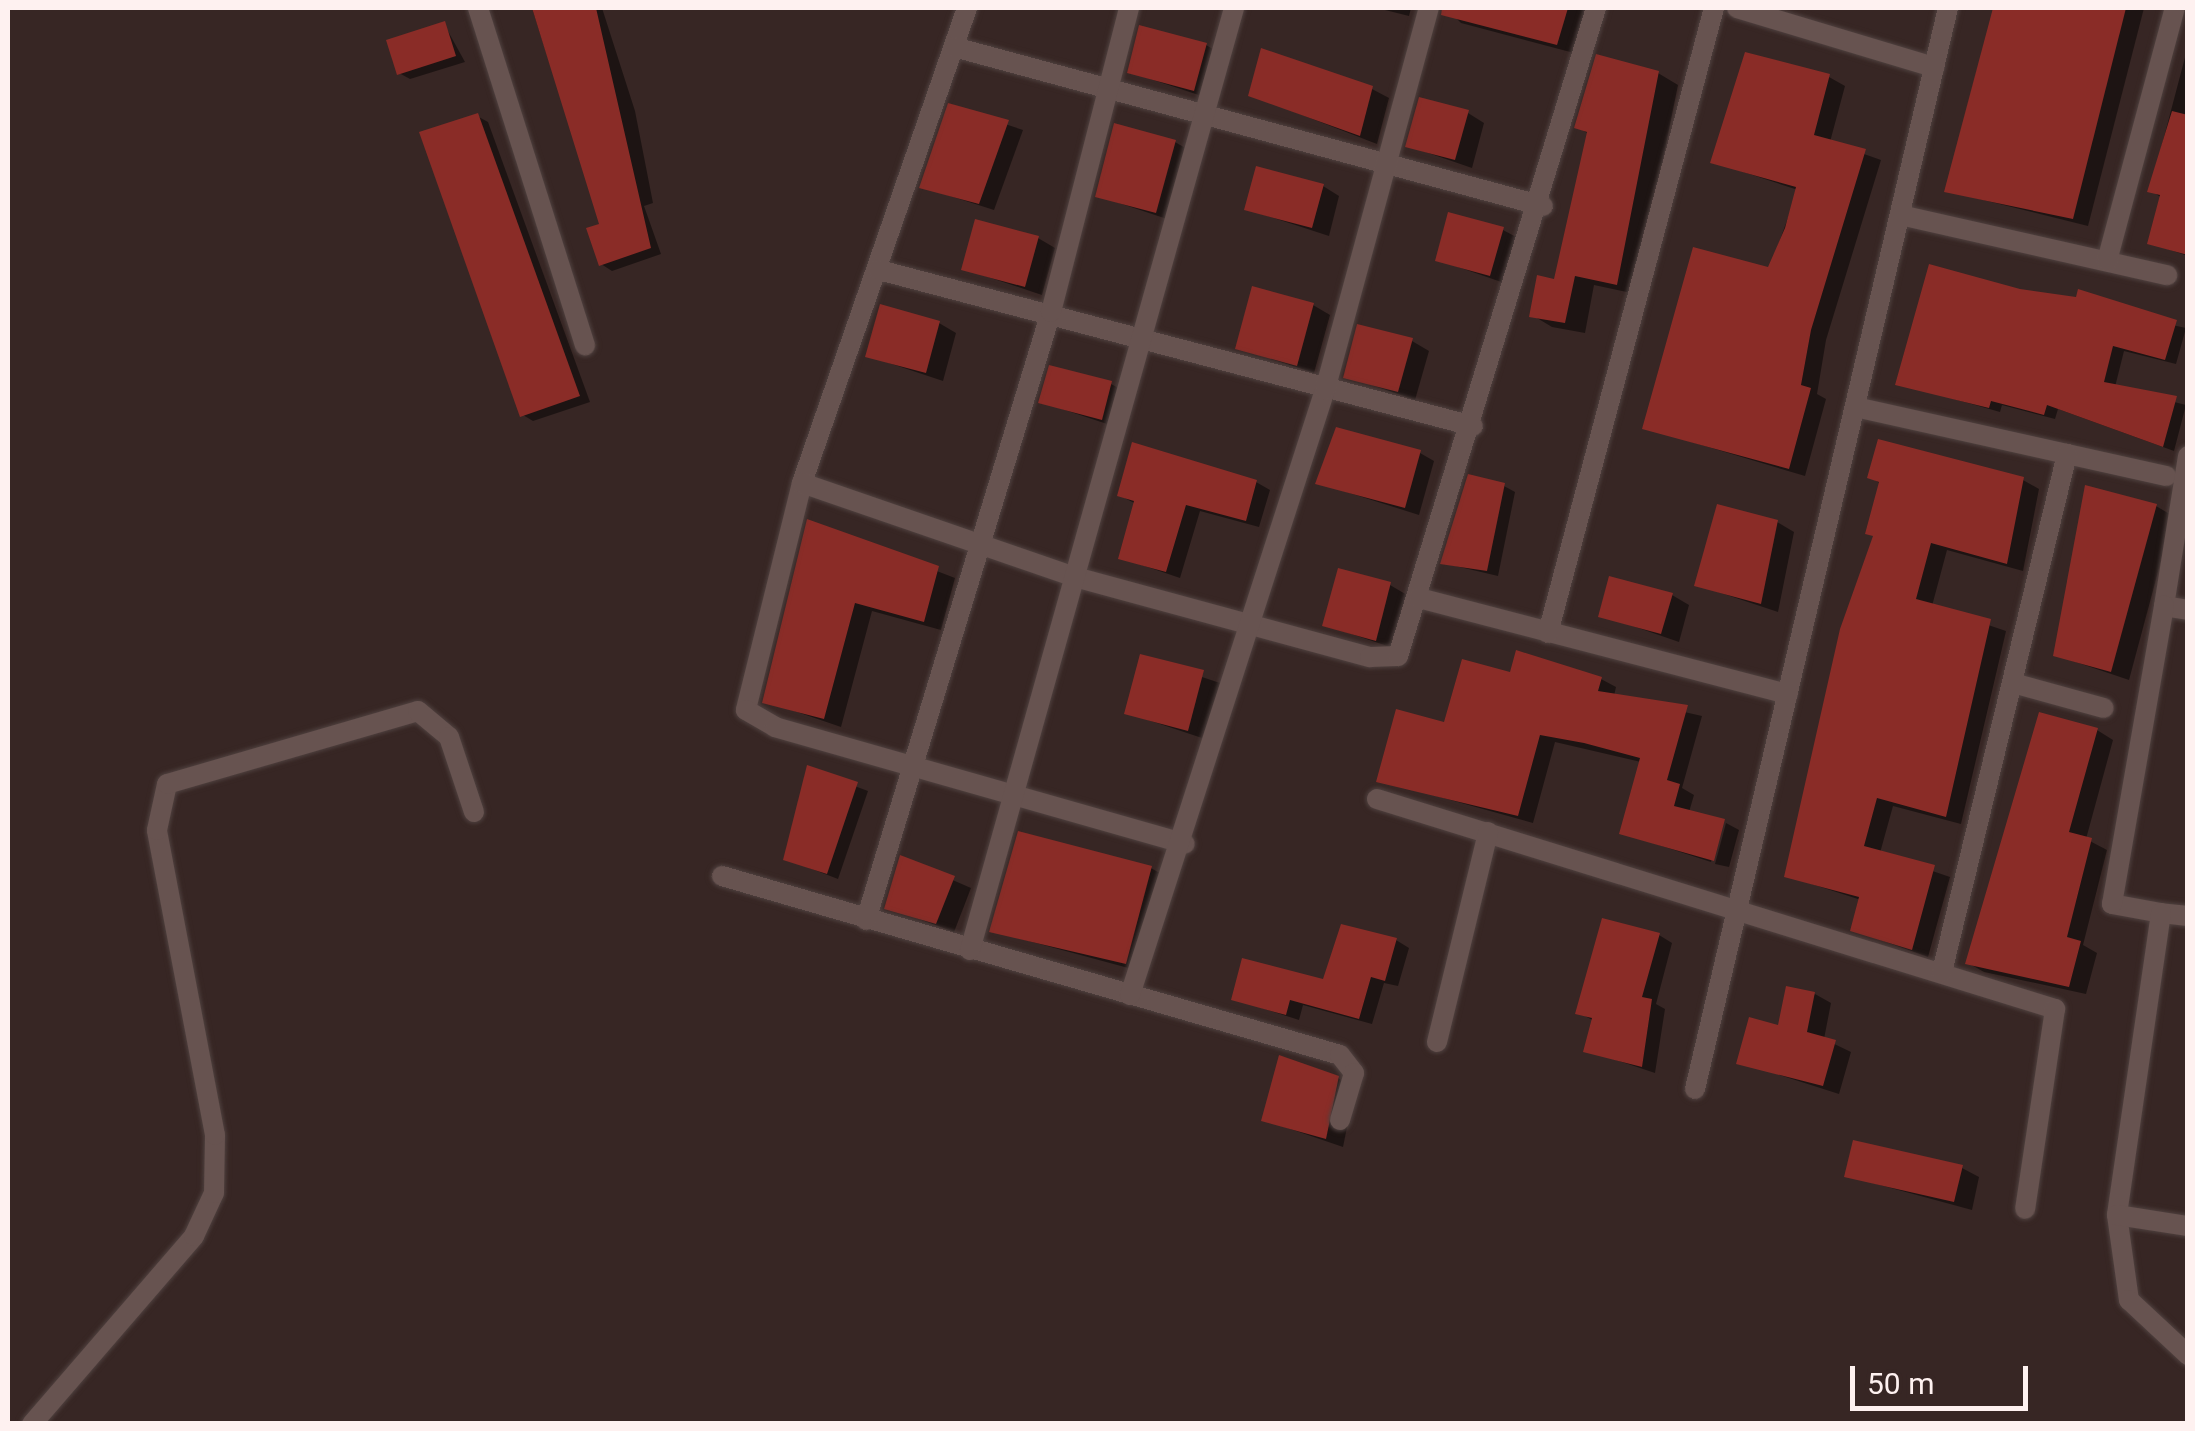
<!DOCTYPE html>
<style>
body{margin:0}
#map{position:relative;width:2195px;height:1431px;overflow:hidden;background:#372624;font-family:Roboto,sans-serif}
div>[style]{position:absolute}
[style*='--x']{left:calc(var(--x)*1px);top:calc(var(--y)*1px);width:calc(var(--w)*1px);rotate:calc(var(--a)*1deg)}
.shadow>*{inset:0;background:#0007}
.building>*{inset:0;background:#8a2c27}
.roads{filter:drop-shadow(0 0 2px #4f413f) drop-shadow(0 0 2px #4f413f)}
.minor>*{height:20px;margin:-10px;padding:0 10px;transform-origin:10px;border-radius:10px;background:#675350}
span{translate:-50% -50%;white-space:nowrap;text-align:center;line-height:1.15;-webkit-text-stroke:10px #372624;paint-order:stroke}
.frame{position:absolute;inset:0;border:10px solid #fef1f0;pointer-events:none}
.scale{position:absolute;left:1850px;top:1366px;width:178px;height:45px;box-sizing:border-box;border:5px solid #fef1f0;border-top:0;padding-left:12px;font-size:30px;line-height:35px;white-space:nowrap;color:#fef1f0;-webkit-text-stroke:8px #372624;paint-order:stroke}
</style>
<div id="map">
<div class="shadow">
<div style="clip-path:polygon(532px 8px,602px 8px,635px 111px,653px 203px,644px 206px,661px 254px,612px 271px,601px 264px,602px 226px)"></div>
<div style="clip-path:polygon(1377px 8px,1411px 8px,1409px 16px)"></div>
<div style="clip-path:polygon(1446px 8px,1587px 8px,1574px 53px,1461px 23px)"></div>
<div style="clip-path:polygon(1997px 8px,2144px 8px,2088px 226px,1947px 191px)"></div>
<div style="clip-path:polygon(444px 24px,465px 62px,410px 79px,399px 73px)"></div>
<div style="clip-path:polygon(1206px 45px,1223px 55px,1211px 99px,1129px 72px)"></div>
<div style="clip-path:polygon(2188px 46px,2188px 256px,2150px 243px,2162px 198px,2150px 190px)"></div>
<div style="clip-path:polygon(1658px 73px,1678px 85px,1636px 294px,1594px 285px,1585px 333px,1552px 327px,1532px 315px,1556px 282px,1589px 134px,1577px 127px)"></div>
<div style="clip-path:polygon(1829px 77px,1845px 86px,1830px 142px,1881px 160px,1826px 340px,1817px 394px,1826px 399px,1805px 476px,1645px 428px,1769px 270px,1798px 190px,1713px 162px)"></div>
<div style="clip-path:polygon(1372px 89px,1389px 98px,1377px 144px,1251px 95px)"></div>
<div style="clip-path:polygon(950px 106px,1023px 130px,994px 210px,922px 187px)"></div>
<div style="clip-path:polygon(1468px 113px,1484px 123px,1472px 168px,1408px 146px)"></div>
<div style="clip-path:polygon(477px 116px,488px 122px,590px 402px,533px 421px,523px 415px)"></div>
<div style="clip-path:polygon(1175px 142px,1192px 152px,1173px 221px,1098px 196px)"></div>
<div style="clip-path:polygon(1323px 186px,1339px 196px,1329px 236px,1246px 209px)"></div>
<div style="clip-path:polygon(1503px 230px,1520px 239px,1507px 284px,1438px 260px)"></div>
<div style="clip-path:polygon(1038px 238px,1055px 248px,1042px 295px,964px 269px)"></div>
<div style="clip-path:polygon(2020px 292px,2186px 328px,2176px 364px,2124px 351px,2115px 387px,2186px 405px,2174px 451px,2058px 409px,2055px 419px,2002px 405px,2000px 412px,1897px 383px)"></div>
<div style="clip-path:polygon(1313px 305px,1330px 315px,1314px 373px,1238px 348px)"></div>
<div style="clip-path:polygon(939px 323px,956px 333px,943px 381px,868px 356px)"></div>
<div style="clip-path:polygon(1412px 341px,1429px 351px,1415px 400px,1346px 376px)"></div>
<div style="clip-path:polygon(1111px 384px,1128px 393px,1119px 428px,1041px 402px)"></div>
<div style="clip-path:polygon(1420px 453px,1434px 461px,1419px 515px,1318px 483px)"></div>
<div style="clip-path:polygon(1870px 477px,2023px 480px,2039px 489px,2023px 571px,1947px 550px,1932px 606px,2006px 631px,1961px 824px,1893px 806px,1880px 853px,1950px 877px,1928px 957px,1853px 930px,1861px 900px,1787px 876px,1875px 537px,1881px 484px)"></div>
<div style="clip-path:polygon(1256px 482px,1270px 490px,1259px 527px,1200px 511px,1180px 578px,1121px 558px,1136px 504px,1119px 495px)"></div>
<div style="clip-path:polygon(1504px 486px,1515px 492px,1498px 576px,1443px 563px)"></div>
<div style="clip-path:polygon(2156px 506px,2173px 516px,2129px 680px,2055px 655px)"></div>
<div style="clip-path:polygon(809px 522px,955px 578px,941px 630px,872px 611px,841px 727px,765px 701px)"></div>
<div style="clip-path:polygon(1777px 522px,1794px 532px,1778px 612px,1697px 585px)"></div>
<div style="clip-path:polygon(1390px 585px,1407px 595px,1393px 648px,1325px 625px)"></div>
<div style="clip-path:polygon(1672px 595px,1689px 605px,1679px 642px,1601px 615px)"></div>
<div style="clip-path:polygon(1142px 657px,1220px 683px,1205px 739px,1127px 713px)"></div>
<div style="clip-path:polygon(1512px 675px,1601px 679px,1616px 687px,1614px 696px,1702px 716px,1682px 788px,1694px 795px,1689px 812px,1722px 821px,1711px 862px,1622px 833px,1641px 762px,1555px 742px,1533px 823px,1379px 780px)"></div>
<div style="clip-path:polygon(2097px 730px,2113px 740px,2086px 839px,2107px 850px,2083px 945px,2097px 953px,2086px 994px,1984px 972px,1968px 963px)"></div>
<div style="clip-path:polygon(809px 769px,868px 791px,838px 879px,786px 859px)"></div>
<div style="clip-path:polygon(1726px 823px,1739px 830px,1729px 867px,1715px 864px)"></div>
<div style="clip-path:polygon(902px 858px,971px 888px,954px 932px,887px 907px)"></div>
<div style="clip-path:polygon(1151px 868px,1168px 878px,1143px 972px,992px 931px)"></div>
<div style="clip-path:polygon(1659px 935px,1672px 943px,1656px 1004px,1665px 1009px,1655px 1073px,1586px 1050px,1594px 1021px,1578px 1012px)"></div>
<div style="clip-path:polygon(1396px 940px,1409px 948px,1398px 986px,1384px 983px,1372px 1024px,1303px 1005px,1299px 1020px,1234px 999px,1324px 982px)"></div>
<div style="clip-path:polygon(1815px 994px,1831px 1003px,1824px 1039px,1851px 1052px,1839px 1094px,1739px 1062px)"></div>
<div style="clip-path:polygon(1338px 1078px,1355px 1088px,1343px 1147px,1264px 1120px)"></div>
<div style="clip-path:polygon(1962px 1168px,1979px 1177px,1972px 1210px,1847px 1176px)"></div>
</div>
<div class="building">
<div style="clip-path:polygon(532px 8px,596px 8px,651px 248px,599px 266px,586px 228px,599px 224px)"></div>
<div style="clip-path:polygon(1442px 8px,1568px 8px,1557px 45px,1441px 15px)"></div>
<div style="clip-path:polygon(1993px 8px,2126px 8px,2073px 219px,1944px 192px)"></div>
<div style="clip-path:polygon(445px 21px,456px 56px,397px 75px,386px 40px)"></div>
<div style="clip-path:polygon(1139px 25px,1207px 43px,1194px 91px,1127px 73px)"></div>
<div style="clip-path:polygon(1261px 48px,1373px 86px,1360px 136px,1248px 96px)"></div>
<div style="clip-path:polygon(1745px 52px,1830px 74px,1814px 135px,1866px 149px,1811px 330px,1801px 385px,1811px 388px,1789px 469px,1642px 429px,1693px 247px,1768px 267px,1785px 228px,1796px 187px,1710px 163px)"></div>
<div style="clip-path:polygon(1596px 54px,1659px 71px,1617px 285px,1575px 276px,1565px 323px,1529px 317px,1537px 275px,1554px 279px,1587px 132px,1574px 128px)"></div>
<div style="clip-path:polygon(1419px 97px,1469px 110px,1455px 160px,1405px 147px)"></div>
<div style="clip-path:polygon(948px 103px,1009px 120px,979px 204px,919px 188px)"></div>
<div style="clip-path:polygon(2172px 111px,2188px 115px,2188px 255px,2147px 244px,2160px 195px,2147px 192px)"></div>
<div style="clip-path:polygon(478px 113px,580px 396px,520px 417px,419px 132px)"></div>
<div style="clip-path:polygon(1114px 123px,1176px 140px,1156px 213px,1095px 197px)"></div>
<div style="clip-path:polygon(1256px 166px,1324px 184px,1312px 228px,1244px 210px)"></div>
<div style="clip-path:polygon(1448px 212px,1504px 227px,1490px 276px,1435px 261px)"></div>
<div style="clip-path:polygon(975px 219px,1039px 236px,1025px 287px,961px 270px)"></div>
<div style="clip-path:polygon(1929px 264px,2020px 289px,2076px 297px,2078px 289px,2177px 320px,2165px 360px,2113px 346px,2104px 382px,2177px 396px,2163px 447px,2047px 405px,2044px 415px,1991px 401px,1989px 408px,1895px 385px)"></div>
<div style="clip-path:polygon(1252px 286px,1314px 303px,1297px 366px,1235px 349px)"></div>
<div style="clip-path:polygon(880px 304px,940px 321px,926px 373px,865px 357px)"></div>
<div style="clip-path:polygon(1357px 324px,1413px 338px,1398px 392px,1343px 378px)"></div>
<div style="clip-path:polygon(1049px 365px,1112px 381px,1102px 420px,1038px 403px)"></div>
<div style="clip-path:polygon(1336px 427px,1421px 450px,1405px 508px,1315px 484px)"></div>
<div style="clip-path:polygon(1878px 439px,2024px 477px,2007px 564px,1931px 543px,1916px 599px,1991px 619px,1946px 817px,1877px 798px,1864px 846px,1935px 865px,1912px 950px,1850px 931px,1859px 897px,1784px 877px,1840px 629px,1873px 536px,1865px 534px,1879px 482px,1867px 478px)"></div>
<div style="clip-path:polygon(1132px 442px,1257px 480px,1246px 521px,1186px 505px,1166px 572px,1118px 559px,1134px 501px,1117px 496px)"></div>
<div style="clip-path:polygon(1468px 474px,1505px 483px,1487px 571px,1440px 564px)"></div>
<div style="clip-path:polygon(2085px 485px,2157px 504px,2111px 672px,2053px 656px)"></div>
<div style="clip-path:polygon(1717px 504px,1778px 520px,1761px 604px,1694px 586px)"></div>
<div style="clip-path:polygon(807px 519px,939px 566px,924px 622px,855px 603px,824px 719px,762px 703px)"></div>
<div style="clip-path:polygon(1338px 568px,1391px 582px,1376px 641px,1322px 626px)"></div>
<div style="clip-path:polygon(1609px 576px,1673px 593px,1661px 634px,1598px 617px)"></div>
<div style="clip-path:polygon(1516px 650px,1602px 677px,1598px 691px,1688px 705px,1667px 780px,1680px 784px,1674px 806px,1725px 819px,1714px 861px,1619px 834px,1640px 758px,1584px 743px,1540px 735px,1518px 816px,1376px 782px,1396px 709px,1444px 722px,1462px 659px,1510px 672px)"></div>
<div style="clip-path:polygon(1140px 654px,1204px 670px,1188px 731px,1124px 714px)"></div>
<div style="clip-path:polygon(2039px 712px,2098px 728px,2069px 832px,2092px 838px,2067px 937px,2081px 941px,2069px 987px,1965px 964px)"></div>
<div style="clip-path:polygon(807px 765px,858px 782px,827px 874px,783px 860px)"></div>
<div style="clip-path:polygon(1018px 831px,1152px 866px,1126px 964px,989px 932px)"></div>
<div style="clip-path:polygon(900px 855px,955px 876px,936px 924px,884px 909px)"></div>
<div style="clip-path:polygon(1602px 918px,1660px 933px,1642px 997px,1652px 999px,1642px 1067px,1583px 1052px,1592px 1018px,1575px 1014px)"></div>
<div style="clip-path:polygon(1341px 924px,1397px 938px,1385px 981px,1371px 977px,1359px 1019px,1290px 1000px,1286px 1015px,1231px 1000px,1242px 958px,1323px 979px)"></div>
<div style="clip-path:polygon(1786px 986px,1815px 992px,1807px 1032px,1836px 1040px,1823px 1086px,1736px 1064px,1749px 1017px,1778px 1025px)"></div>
<div style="clip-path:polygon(1279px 1055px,1339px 1076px,1326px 1139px,1261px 1121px)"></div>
<div style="clip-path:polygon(1853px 1140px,1963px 1165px,1954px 1202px,1844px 1177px)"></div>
</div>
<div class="roads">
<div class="minor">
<div style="--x:478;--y:8;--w:354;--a:72.4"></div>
<div style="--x:967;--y:8;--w:503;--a:109.16"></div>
<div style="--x:802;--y:483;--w:234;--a:103.9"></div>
<div style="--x:746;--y:710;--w:34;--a:30"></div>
<div style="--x:775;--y:727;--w:426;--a:15.9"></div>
<div style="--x:1737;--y:8;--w:206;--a:16.7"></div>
<div style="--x:954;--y:47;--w:610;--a:15.11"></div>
<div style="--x:1900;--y:215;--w:274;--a:12.7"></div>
<div style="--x:2107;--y:261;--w:262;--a:-75"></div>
<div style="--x:879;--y:270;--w:614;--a:14.72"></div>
<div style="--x:1855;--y:407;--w:319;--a:12.5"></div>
<div style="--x:2188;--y:456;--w:152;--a:99.1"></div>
<div style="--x:2164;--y:606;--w:24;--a:9"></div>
<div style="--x:802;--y:483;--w:289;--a:19"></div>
<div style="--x:1075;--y:577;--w:306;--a:15.2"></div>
<div style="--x:1370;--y:657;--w:28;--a:-2"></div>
<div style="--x:1398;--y:656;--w:678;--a:-73.01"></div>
<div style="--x:1419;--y:598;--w:381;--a:14.6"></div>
<div style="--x:1548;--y:633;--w:647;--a:-75.13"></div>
<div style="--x:2013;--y:683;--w:94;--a:15.4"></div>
<div style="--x:1377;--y:799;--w:710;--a:17.21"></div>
<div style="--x:2055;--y:1009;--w:202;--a:98.5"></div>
<div style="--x:722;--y:876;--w:643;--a:16.15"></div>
<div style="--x:1340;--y:1055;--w:23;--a:52"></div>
<div style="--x:1354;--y:1073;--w:49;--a:106.6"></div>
<div style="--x:2161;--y:913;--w:50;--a:-169.6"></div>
<div style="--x:2112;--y:904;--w:303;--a:-80.1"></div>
<div style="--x:2188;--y:916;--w:27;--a:-174"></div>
<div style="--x:2161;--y:913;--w:305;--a:98.3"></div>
<div style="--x:2117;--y:1215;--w:86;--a:82"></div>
<div style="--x:2129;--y:1300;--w:81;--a:43"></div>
<div style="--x:866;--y:920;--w:636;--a:-73.08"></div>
<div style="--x:1051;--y:312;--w:314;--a:-75.6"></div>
<div style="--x:970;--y:950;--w:978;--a:-74.34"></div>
<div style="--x:1942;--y:972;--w:533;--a:-76.43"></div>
<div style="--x:1130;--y:995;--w:636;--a:-72.14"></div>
<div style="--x:1325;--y:390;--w:396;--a:-74.8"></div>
<div style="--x:1437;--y:1042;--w:216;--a:-76.3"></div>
<div style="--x:1695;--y:1089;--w:1110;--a:-76.83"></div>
<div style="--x:2117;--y:1215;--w:72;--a:8.8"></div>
<div style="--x:32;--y:1424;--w:248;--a:-49.2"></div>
<div style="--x:194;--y:1236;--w:47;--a:-65.1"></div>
<div style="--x:214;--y:1193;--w:58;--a:-89"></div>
<div style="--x:215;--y:1135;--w:310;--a:-100.8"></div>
<div style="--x:157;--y:830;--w:47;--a:-77.7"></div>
<div style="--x:167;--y:784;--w:261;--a:-16.2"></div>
<div style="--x:418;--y:711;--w:40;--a:40"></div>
<div style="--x:449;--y:737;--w:79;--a:71.6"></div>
</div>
</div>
<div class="frame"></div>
<div class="scale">50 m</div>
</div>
